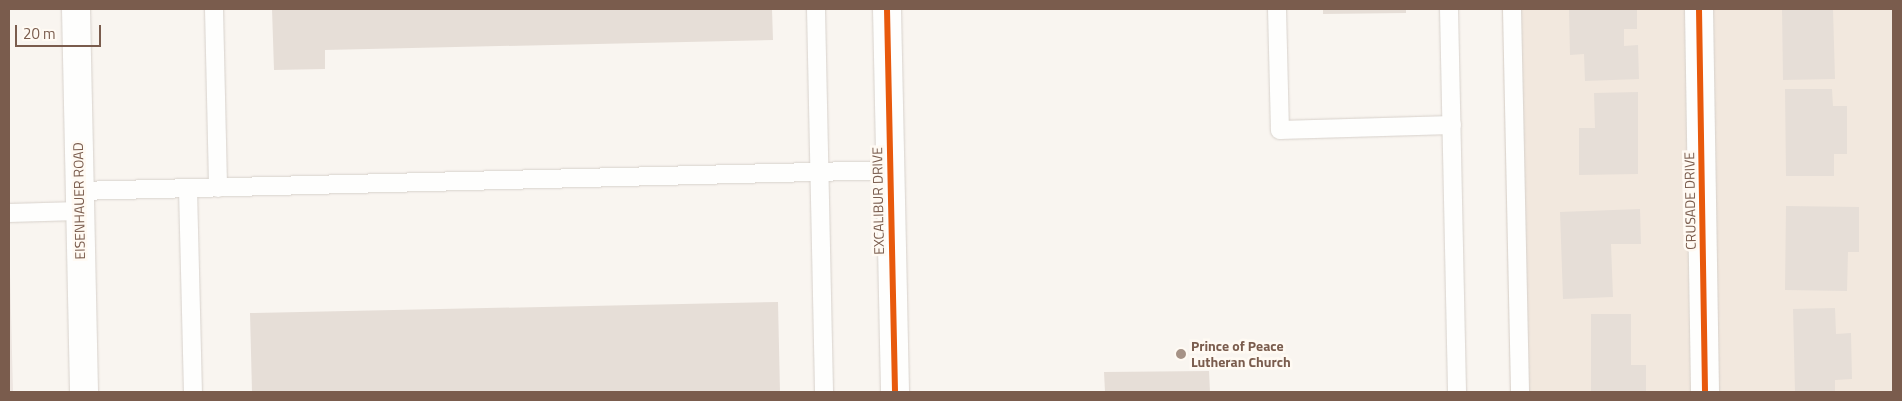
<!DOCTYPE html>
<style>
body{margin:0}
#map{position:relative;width:1902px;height:401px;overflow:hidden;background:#f9f5f0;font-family:"Titillium Web",sans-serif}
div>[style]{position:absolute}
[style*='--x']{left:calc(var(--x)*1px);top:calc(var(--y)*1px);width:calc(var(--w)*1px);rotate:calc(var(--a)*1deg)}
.residential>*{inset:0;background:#f2e8de}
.industrial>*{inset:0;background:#ede5e0}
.building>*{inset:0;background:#e6ded7}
.roads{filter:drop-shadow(0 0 1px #d7d1cb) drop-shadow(0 0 1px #d7d1cb)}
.service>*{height:18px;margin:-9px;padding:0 9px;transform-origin:9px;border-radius:9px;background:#fefefd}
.minor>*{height:28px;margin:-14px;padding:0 14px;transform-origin:14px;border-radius:14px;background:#fefefd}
.secondary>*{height:28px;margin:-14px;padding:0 14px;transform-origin:14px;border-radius:14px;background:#fefefd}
.cycleway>*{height:6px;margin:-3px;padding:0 3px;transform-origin:3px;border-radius:3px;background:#e8590c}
.dots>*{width:14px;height:14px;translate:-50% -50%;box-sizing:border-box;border:2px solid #fffaf3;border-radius:50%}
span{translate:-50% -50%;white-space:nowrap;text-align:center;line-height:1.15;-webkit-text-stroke:5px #fffaf3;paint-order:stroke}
.street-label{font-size:14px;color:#7a5c4d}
.poi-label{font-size:14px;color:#7a5c4d;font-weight:700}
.left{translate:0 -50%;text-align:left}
.frame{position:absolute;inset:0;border:10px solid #7a5c4d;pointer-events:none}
.scale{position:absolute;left:15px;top:25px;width:86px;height:22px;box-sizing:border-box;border:2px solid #7a5c4d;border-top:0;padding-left:6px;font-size:15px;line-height:18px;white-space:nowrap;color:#7a5c4d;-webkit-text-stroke:4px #fffaf3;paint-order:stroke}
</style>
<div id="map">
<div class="residential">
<div style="clip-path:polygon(1502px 9px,1893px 9px,1893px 392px,1510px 392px)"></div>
</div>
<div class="industrial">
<div style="clip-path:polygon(9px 234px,13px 392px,9px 392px)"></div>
</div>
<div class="building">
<div style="clip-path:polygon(272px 9px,772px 9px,773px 40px,325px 50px,325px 69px,274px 70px)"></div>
<div style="clip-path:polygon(1323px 9px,1406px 9px,1406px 13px,1323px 14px)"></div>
<div style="clip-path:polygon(1569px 9px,1637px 9px,1637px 29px,1624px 29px,1624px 46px,1638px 45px,1639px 79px,1585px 81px,1584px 54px,1570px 55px)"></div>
<div style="clip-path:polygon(1782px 9px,1833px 9px,1835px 79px,1783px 80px)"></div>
<div style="clip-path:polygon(1785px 89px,1832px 89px,1833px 106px,1847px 106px,1847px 154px,1834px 154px,1834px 176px,1786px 176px)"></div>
<div style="clip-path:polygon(1638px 92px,1638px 174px,1579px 175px,1579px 128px,1595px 128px,1594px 93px)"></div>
<div style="clip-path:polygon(1786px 206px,1859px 207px,1859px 252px,1848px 252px,1847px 291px,1785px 290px)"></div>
<div style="clip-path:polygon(1640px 209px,1641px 244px,1611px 244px,1613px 297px,1563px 299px,1560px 212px)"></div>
<div style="clip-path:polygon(778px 302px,780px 392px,252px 392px,250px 313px)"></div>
<div style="clip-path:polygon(1835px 308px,1836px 334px,1851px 333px,1852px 379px,1835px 380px,1835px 392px,1795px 392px,1793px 309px)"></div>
<div style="clip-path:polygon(1591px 314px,1631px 314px,1631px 365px,1646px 365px,1646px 392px,1591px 392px)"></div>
<div style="clip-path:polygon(1209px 371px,1210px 392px,1105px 392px,1104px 372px)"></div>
</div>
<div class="roads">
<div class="service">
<div style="--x:214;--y:9;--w:179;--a:88.7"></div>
<div style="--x:816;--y:9;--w:383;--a:88.8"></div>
<div style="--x:1277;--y:9;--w:121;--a:88.6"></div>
<div style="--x:1280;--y:130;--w:172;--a:-1.7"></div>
<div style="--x:1449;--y:9;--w:383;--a:88.8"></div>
<div style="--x:1512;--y:9;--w:383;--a:88.8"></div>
<div style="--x:188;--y:189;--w:203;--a:88.6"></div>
<div style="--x:78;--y:191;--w:812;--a:-1.48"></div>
<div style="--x:9;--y:213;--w:70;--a:-1.6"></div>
</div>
<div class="minor">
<div style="--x:887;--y:9;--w:383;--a:88.8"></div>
<div style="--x:1699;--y:9;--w:383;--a:89.1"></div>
</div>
<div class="secondary">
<div style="--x:76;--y:9;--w:383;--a:88.8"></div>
</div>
</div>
<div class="cycleway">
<div style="--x:887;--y:9;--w:383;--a:88.8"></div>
<div style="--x:1699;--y:9;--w:383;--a:89.1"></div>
</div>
<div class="dots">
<div style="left:1181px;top:354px;background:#a69286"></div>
</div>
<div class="street-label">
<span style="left:79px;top:201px;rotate:-91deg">EISENHAUER ROAD</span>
<span style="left:878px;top:201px;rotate:-91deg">EXCALIBUR DRIVE</span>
<span style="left:1690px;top:201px;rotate:-91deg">CRUSADE DRIVE</span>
</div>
<div class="poi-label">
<span class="left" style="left:1191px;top:354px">Prince of Peace<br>Lutheran Church</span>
</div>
<div class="frame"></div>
<div class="scale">20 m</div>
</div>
